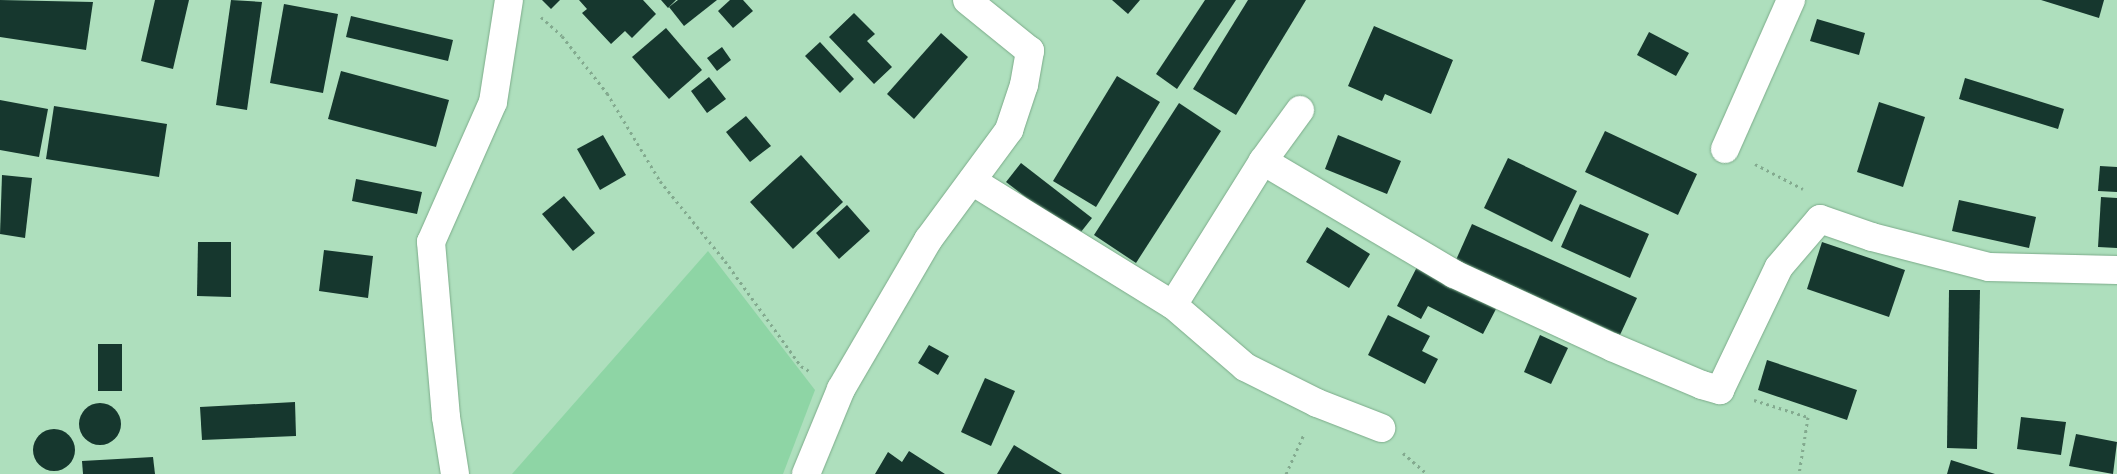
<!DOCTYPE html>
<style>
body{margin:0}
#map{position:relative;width:2117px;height:474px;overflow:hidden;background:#aedfbd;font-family:"Public Sans",sans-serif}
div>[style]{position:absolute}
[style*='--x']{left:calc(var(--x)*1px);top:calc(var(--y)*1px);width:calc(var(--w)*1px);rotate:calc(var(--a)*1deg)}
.green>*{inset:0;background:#8ed5a5}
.building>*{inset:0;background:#16372e}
.round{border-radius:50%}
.path>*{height:3px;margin-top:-1.5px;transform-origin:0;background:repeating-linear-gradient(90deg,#83aa8f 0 2.5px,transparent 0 6.5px)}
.roads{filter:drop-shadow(0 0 1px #7cab8a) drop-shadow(0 0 1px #7cab8a)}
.minor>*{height:28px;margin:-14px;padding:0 14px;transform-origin:14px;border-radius:14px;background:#fff}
span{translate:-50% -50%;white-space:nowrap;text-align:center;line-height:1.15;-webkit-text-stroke:5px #e1fae8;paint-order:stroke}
</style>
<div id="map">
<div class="green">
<div style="clip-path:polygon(708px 251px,815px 390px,783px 474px,512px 474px)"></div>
</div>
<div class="building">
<div style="clip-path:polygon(0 0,93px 2px,86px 50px,0 37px)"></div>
<div style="clip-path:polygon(155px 0,189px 0,173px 69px,141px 61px)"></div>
<div style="clip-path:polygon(231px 0,262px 2px,247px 110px,216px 105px)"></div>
<div style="clip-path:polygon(542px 0,560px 0,551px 9px)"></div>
<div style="clip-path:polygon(579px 0,643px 0,656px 14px,632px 38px,625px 31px,611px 44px,582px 13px,587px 9px)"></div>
<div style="clip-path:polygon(661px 0,676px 0,668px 8px)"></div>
<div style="clip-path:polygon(678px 0,717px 0,684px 26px,669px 7px)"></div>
<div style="clip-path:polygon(730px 0,743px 0,753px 11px,733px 28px,718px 11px)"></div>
<div style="clip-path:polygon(1112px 0,1140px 0,1128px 14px)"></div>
<div style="clip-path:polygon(1205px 0,1236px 0,1177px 89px,1156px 74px)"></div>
<div style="clip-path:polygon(1248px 0,1306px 0,1236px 115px,1193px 89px)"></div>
<div style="clip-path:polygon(2041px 0,2104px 0,2099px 18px)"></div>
<div style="clip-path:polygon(284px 4px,338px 14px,323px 93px,270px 83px)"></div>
<div style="clip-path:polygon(854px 13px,875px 34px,867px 41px,892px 67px,874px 84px,829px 37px)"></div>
<div style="clip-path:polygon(351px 16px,453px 40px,448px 61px,346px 37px)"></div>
<div style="clip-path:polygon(1817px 19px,1865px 33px,1859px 55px,1810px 41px)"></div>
<div style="clip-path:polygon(1374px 26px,1453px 60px,1431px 114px,1385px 94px,1382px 101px,1348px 86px)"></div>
<div style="clip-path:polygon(666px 28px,702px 70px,669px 99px,632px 57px)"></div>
<div style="clip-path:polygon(1649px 32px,1689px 53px,1676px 76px,1637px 55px)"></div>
<div style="clip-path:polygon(941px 33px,968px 57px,914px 119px,887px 94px)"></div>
<div style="clip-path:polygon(820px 42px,854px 79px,840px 93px,805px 56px)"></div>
<div style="clip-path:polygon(722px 47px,731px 60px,717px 71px,707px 58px)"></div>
<div style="clip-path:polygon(341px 71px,449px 100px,436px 147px,328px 119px)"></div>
<div style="clip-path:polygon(1117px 76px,1160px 102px,1096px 207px,1053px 181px)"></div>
<div style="clip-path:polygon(709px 77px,726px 99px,707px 113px,691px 91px)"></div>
<div style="clip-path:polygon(1965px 78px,2064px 109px,2058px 129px,1959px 99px)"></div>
<div style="clip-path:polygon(0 100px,48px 109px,39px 157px,0 150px)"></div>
<div style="clip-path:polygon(1879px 102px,1925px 117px,1903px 187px,1857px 172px)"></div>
<div style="clip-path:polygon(1179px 103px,1221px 131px,1136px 263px,1094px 235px)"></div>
<div style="clip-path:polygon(54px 106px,167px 124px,159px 177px,46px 159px)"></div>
<div style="clip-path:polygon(746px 116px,771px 146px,750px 162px,726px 132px)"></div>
<div style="clip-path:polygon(1605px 131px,1697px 174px,1678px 215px,1585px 172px)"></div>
<div style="clip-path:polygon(603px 135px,626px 175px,600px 190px,577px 149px)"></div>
<div style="clip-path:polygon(1338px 135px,1401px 161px,1387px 194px,1325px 169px)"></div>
<div style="clip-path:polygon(801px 155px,843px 202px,793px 249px,750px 202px)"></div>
<div style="clip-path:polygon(1508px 158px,1577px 191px,1552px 242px,1484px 208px)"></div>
<div style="clip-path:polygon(1021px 163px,1092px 218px,1077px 237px,1006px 182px)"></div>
<div style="clip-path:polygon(2100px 166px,2117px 167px,2117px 192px,2098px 191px)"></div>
<div style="clip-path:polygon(2px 175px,32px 178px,25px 238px,0 234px)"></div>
<div style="clip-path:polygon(356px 179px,422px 192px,417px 214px,352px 201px)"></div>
<div style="clip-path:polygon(564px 196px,595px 233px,573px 251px,542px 214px)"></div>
<div style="clip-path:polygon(2101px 197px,2117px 198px,2117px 248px,2098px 247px)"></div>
<div style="clip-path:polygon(1959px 200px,2036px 217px,2029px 248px,1952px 231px)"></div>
<div style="clip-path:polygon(1580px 204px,1649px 234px,1630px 278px,1561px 247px)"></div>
<div style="clip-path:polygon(847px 205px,870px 231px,839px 259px,816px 233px)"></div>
<div style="clip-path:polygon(1472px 224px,1637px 298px,1620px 335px,1456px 260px)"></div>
<div style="clip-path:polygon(1327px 227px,1370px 254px,1349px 288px,1306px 262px)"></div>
<div style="clip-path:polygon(198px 242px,231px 242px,231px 297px,197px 296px)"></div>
<div style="clip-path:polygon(1822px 242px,1905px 270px,1889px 317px,1807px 289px)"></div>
<div style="clip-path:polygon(324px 250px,373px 256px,368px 298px,319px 291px)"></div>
<div style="clip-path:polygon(1417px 267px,1496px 309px,1483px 334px,1428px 306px,1421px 319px,1397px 306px)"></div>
<div style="clip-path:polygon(1949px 290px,1980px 290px,1977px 449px,1947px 448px)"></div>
<div style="clip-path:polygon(1388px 315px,1430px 336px,1422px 351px,1438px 359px,1425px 384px,1368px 355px)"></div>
<div style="clip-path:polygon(1540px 335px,1568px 348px,1551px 384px,1524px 372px)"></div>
<div style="clip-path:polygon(98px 344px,122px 344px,122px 391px,98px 391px)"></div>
<div style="clip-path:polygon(929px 345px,949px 356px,938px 375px,918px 363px)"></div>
<div style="clip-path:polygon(1767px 360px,1857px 390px,1847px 420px,1758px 390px)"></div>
<div style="clip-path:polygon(985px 378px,1015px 391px,991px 446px,961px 432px)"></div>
<div style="clip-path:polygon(295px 402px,296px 436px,202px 440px,200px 407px)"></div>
<div class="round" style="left:79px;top:403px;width:42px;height:42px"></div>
<div style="clip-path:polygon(2021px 417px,2066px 422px,2061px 455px,2017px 449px)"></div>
<div class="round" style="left:33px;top:429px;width:42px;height:42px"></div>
<div style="clip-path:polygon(2076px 434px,2117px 442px,2113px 474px,2069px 466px)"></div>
<div style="clip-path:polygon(1014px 445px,1062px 474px,997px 474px)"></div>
<div style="clip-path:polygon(909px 451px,945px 474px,875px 474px,888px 452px,902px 462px)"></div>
<div style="clip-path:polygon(153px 457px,155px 474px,83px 474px,82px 461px)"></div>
<div style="clip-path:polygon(1951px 460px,1995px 474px,1947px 474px)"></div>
</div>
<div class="path">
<div style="--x:541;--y:17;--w:28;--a:42"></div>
<div style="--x:562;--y:36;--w:73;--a:51.7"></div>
<div style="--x:607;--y:93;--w:103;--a:58.9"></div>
<div style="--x:660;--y:181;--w:103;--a:50.9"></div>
<div style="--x:725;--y:261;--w:130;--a:54.1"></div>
<div style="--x:801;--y:366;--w:12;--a:31"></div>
<div style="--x:1755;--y:164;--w:54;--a:27.5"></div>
<div style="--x:1754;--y:400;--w:57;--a:17.5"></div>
<div style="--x:1808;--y:417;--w:58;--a:99"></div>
<div style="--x:1403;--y:453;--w:32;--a:41"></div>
<div style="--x:1286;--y:474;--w:44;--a:-65.8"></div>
</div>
<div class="roads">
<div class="minor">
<div style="--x:1725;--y:149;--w:163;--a:-66.1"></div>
<div style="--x:1263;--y:161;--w:222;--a:30.6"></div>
<div style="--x:1454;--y:274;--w:174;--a:24.8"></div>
<div style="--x:1612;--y:347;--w:98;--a:22.9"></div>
<div style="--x:1702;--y:385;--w:19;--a:16"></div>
<div style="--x:1720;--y:390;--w:136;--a:-64.4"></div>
<div style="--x:1779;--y:267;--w:63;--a:-49.5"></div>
<div style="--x:1820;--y:219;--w:55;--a:19.1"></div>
<div style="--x:1872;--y:237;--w:121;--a:14.4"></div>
<div style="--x:1989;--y:267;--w:128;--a:1.3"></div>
<div style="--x:972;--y:181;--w:236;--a:31.7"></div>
<div style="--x:1173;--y:305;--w:170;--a:-58"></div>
<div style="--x:1263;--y:161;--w:63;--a:-54"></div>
<div style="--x:1173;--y:305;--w:95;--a:40.7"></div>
<div style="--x:1245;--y:367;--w:80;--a:26.6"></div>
<div style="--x:1317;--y:403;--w:69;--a:21.3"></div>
<div style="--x:455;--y:474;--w:58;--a:-99"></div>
<div style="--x:446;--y:417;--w:176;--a:-94.9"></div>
<div style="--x:431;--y:242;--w:153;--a:-66.1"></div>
<div style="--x:493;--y:102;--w:103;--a:-81.1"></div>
<div style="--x:806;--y:474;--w:92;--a:-67.6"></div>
<div style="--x:841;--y:389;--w:173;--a:-59.7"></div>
<div style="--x:928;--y:240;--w:137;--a:-53.6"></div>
<div style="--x:1009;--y:130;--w:47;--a:-71.6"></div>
<div style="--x:1024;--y:85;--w:35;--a:-80"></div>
<div style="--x:1030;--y:51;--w:81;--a:-141"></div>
</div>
</div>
</div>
